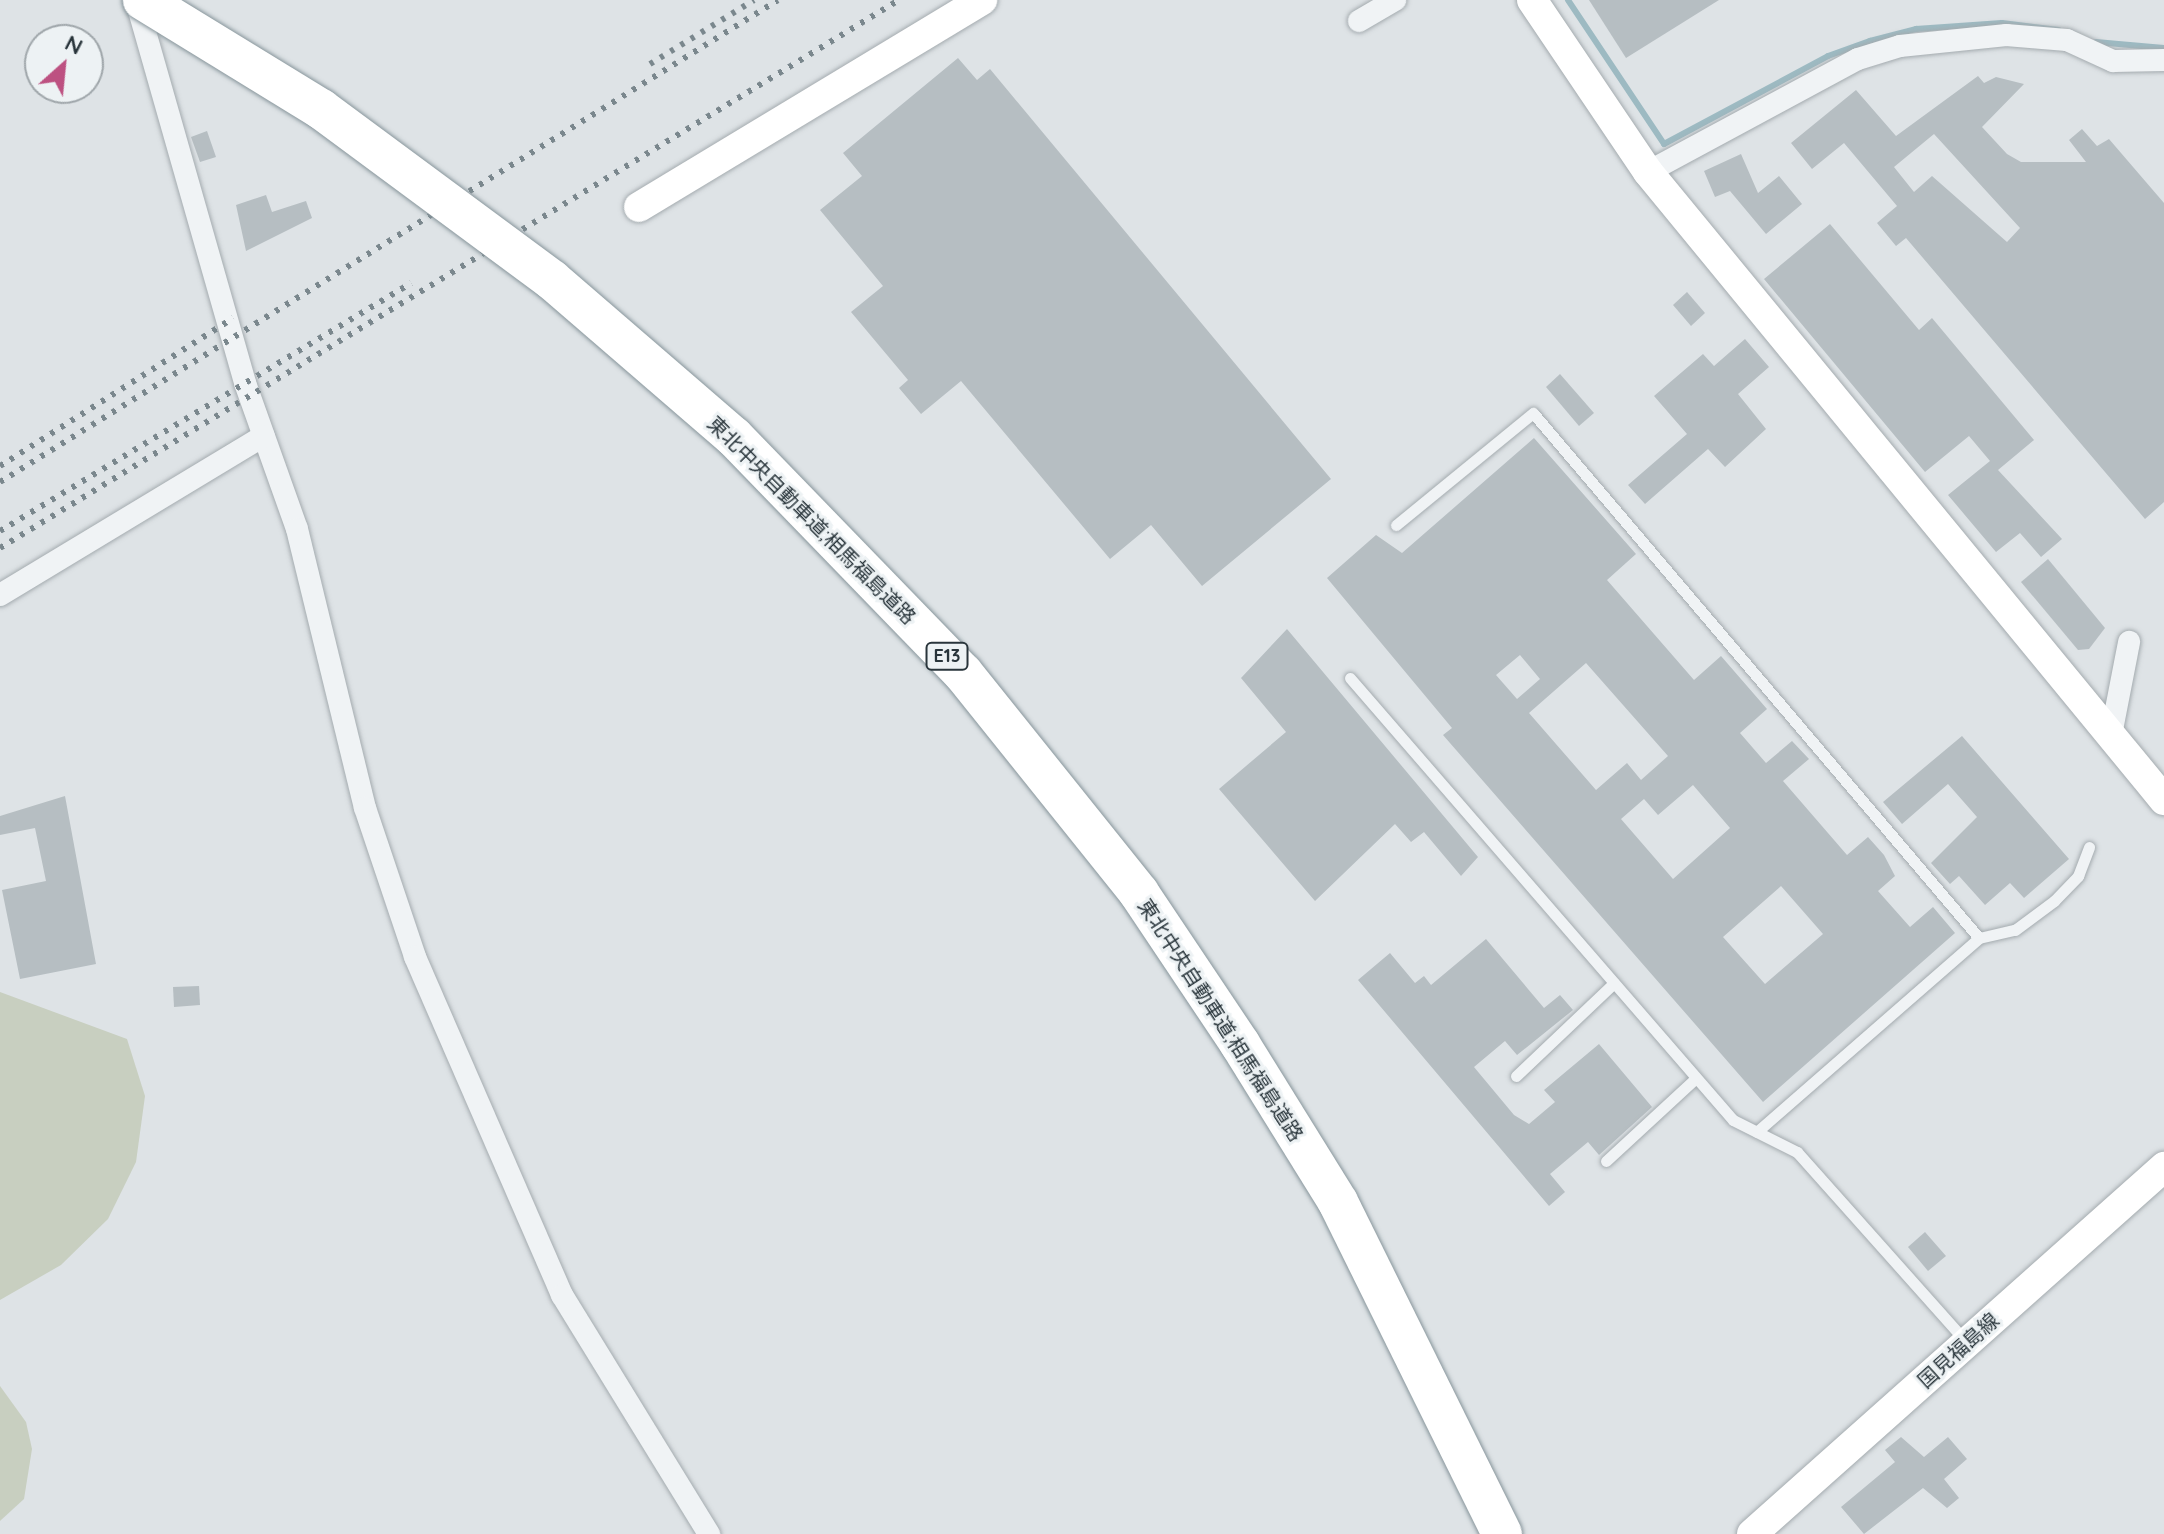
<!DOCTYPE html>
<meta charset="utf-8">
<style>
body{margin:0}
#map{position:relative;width:2164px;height:1534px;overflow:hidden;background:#dee3e6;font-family:Quicksand,"Noto Sans JP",sans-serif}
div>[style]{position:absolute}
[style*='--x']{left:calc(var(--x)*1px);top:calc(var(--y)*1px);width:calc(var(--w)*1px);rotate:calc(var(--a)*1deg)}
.green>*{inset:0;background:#c8cfc0}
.stream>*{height:6px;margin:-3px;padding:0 3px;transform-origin:3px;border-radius:3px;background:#9dbac2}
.building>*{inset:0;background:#b6bec2}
.roads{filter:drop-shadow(0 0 2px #a4abaf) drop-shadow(0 0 2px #a4abaf)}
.lane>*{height:11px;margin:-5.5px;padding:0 5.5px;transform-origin:5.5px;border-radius:5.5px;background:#f0f3f5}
.street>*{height:22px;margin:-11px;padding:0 11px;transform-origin:11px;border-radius:11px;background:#f0f3f5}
.secondary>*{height:30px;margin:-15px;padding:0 15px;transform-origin:15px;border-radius:15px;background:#fff}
.rail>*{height:6px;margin-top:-3px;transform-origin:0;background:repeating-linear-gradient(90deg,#7a878d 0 4px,transparent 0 12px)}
.bridges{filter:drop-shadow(0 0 2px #87959b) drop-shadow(0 0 2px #87959b)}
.highway-bridge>*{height:40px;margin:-20px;padding:0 20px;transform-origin:20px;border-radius:20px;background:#fff}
span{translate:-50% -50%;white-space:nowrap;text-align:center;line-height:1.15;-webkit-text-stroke:6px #edf2f4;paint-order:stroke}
.shield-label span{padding:2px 6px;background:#edf2f4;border:2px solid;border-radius:6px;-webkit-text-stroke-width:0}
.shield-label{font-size:18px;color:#29353b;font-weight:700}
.street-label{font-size:20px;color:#29353b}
.north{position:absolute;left:24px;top:24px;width:80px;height:80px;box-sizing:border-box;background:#edf2f4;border:2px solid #9fa6aa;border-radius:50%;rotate:27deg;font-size:22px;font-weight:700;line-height:32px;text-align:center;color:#29353b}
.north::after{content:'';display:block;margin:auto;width:28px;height:36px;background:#bd5181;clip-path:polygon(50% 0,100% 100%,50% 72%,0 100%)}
</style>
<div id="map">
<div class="green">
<div style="clip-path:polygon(0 992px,127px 1039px,145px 1096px,136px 1162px,108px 1219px,61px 1265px,0 1300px)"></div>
<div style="clip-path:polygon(0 1386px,26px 1422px,32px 1449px,24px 1499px,0 1521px)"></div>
</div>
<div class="stream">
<div style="--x:1568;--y:0;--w:173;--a:56.3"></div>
<div style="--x:1664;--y:144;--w:186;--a:-28.2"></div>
<div style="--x:1828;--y:56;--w:45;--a:-19.7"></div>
<div style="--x:1870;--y:41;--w:48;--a:-14.6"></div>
<div style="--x:1916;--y:29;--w:86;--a:-4"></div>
<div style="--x:2002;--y:23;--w:57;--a:7"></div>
<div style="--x:2096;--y:42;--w:68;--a:5"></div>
</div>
<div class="building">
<div style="clip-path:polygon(1589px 0,1719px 0,1626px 58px)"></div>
<div style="clip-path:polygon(958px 58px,977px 80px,990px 69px,1331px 479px,1202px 586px,1151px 525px,1110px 559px,961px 381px,921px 414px,899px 388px,908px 380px,851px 312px,883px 286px,820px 210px,862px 176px,843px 153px)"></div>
<div style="clip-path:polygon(evenodd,1978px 76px,1984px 83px,1996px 77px,2024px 84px,1982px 127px,2007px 154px,2021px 162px,2086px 162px,2069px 140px,2082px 129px,2097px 146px,2109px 139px,2164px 203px,2164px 502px,2145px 519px,1906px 238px,1896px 246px,1877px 223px,1897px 206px,1844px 143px,1812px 169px,1791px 143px,1856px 90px,1896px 136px,1978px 76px,1934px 134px,2020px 228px,2007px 242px,1932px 176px,1914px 192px,1894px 167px,1934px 134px)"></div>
<div style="clip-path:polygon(207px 131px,216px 157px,200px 162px,191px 137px)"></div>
<div style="clip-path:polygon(1741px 154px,1758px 193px,1779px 176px,1802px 204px,1766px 234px,1730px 191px,1715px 197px,1704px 171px)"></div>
<div style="clip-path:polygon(266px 195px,272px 212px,306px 201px,312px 218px,246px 251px,236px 205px)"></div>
<div style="clip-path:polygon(1830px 224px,1919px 330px,1932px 318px,2034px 440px,1998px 470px,2062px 539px,2041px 557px,2020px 533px,1996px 552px,1948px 495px,1990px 461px,1969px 436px,1925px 472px,1764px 279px)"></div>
<div style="clip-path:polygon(1687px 292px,1705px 313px,1691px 326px,1673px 305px)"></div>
<div style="clip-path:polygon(1745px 339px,1769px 367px,1738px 394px,1766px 429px,1725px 467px,1708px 449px,1645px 504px,1628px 485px,1687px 434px,1654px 396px,1703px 354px,1714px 366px)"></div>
<div style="clip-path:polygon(1560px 374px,1594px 413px,1579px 426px,1546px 387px)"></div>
<div style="clip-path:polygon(evenodd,1534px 438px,1636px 554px,1607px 580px,1694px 680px,1721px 656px,1767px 709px,1740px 733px,1766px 763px,1792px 741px,1809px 759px,1783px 781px,1847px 855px,1868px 837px,1884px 855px,1895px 876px,1878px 891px,1910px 927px,1933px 907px,1955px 933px,1763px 1102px,1443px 735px,1452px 728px,1327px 578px,1376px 535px,1402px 553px,1534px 438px,1520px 655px,1540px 679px,1517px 699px,1496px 675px,1520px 655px,1534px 438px,1586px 663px,1668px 756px,1641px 780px,1627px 763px,1596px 790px,1529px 713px,1586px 663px,1534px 438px,1693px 785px,1730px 828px,1673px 879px,1621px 819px,1644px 799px,1658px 815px,1693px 785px,1534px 438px,1781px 886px,1823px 934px,1765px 984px,1723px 937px,1781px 886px)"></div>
<div style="clip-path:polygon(2048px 559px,2105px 628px,2089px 649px,2078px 650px,2021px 582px)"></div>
<div style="clip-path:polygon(1287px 629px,1478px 857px,1461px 876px,1424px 832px,1411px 842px,1395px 824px,1315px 901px,1219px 789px,1286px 732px,1241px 678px)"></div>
<div style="clip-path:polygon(1962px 736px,2069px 859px,2024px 898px,2010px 883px,1985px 905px,1959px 876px,1950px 884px,1931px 863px,1977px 817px,1948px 784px,1902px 824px,1883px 802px)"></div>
<div style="clip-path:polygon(65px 796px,96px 964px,20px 979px,2px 890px,46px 881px,35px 828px,0 835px,0 816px)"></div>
<div style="clip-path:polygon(1486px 939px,1544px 1008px,1560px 995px,1573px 1010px,1517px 1055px,1505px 1041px,1474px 1067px,1514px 1115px,1529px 1124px,1555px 1102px,1544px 1090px,1599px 1044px,1652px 1107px,1599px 1155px,1588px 1142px,1550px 1174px,1565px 1192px,1549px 1206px,1358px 980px,1390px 953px,1415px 983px,1424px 976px,1431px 985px)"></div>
<div style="clip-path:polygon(199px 986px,200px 1005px,174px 1007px,173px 987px)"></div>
<div style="clip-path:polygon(1925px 1232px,1946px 1256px,1928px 1271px,1908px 1247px)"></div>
<div style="clip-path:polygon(1901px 1437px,1924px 1457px,1948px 1437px,1967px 1459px,1944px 1479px,1959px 1498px,1947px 1508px,1923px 1488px,1864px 1534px,1841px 1507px,1895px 1462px,1885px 1450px)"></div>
</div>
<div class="roads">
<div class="lane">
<div style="--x:1396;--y:525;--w:177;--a:-39.3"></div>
<div style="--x:1533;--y:413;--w:689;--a:49.65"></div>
<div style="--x:1979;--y:938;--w:295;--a:138.9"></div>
<div style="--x:1350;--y:678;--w:585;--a:49.09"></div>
<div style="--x:1733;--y:1120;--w:72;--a:26.6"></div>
<div style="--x:1797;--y:1152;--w:254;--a:48.3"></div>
<div style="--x:1979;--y:938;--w:37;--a:-13"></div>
<div style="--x:2015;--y:930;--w:49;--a:-36.6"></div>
<div style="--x:2054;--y:901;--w:35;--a:-46"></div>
<div style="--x:2078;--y:876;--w:31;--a:-69"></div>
<div style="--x:1516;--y:1076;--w:135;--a:-43.5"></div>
<div style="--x:1606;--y:1161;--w:122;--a:-42.7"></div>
</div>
<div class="street">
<div style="--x:136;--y:0;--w:398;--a:74.1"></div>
<div style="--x:245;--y:383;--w:155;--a:70.4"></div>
<div style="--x:297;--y:529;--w:287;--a:76.3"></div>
<div style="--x:365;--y:808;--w:157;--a:71.4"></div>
<div style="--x:415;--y:957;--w:369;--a:66.5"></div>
<div style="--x:562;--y:1295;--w:281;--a:58.4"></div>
<div style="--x:1359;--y:21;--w:42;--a:-30.3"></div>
<div style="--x:1648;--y:172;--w:238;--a:-28.3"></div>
<div style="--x:1858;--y:59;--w:44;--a:-17.2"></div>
<div style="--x:1900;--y:46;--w:107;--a:-5.9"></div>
<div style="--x:2006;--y:35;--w:61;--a:4.7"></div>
<div style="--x:2067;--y:40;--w:51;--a:24.5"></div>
<div style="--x:2113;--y:61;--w:51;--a:-1.1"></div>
<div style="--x:0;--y:595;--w:308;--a:-31.1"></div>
<div style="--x:2111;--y:735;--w:95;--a:-79"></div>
</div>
<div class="secondary">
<div style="--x:1532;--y:0;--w:207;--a:56"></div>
<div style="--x:1648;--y:172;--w:813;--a:50.59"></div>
<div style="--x:639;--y:207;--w:401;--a:-31.1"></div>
<div style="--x:1752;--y:1534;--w:552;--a:-41.69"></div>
</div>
</div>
<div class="rail">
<div style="--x:650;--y:64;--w:122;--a:-31.6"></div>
<div style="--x:0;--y:466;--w:276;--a:-32.4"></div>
<div style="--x:0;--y:482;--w:915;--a:-31.78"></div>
<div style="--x:0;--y:531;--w:480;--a:-31.1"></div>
<div style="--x:0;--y:548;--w:1053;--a:-31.37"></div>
</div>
<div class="bridges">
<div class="highway-bridge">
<div style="--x:143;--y:0;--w:209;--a:31.5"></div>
<div style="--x:321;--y:109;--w:287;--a:36.5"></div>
<div style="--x:552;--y:280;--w:240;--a:40.8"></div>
<div style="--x:734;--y:437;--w:329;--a:45.9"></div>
<div style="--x:963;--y:673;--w:282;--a:51.3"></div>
<div style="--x:1139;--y:893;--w:182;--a:56.2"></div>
<div style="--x:1240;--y:1044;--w:186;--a:58.2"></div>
<div style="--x:1338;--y:1202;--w:370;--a:63.7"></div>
</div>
</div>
<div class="shield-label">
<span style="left:947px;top:656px">E13</span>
</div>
<div class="street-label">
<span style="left:812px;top:520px;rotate:45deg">東北中央自動車道;相馬福島道路</span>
<span style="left:1221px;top:1020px;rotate:57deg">東北中央自動車道;相馬福島道路</span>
<span style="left:1958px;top:1350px;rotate:-42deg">国見福島線</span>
</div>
<div class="north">N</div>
</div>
